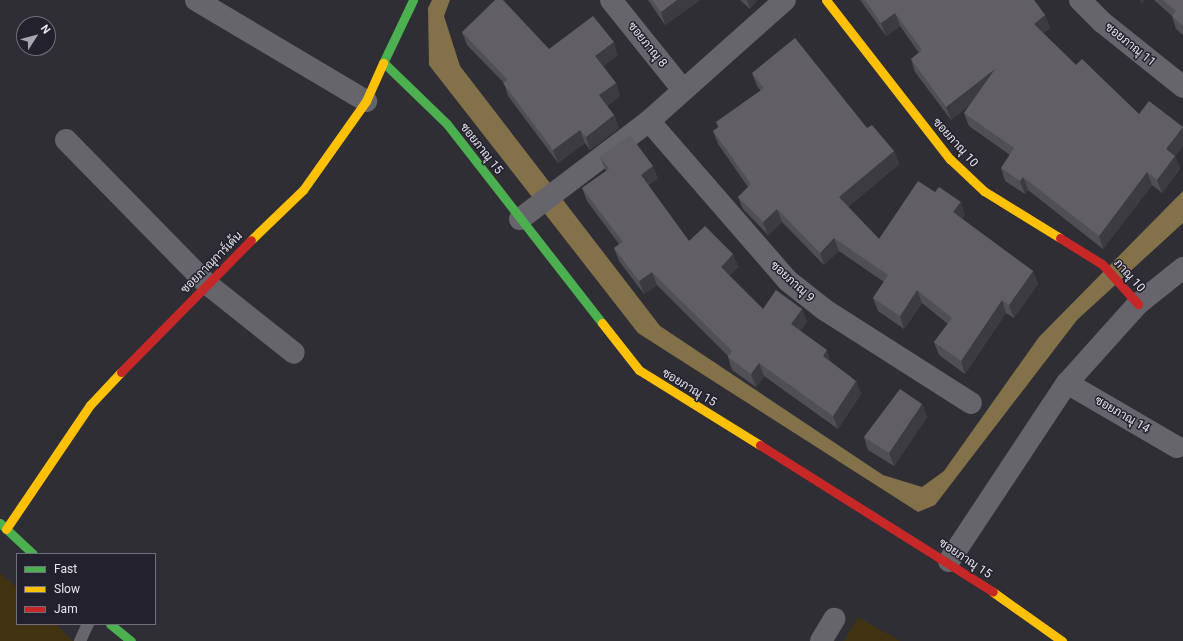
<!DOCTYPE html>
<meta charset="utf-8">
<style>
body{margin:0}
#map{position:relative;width:1183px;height:641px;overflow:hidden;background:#2f2e34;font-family:Roboto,Sarabun,sans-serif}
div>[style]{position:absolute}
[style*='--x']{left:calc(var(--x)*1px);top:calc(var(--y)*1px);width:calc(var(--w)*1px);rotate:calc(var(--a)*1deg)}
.green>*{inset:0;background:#413311}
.water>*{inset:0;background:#837149}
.lane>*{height:12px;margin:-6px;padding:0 6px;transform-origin:6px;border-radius:6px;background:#66656c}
.street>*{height:22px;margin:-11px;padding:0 11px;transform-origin:11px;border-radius:11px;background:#66656c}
.fast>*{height:9px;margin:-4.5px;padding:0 4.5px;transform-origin:4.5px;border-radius:4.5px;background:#4caf50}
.slow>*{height:9px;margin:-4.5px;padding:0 4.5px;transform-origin:4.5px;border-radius:4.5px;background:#ffc107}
.jam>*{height:9px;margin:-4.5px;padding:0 4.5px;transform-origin:4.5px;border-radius:4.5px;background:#c62828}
.wall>*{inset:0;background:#504f55}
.shaded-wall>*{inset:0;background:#3c3b41}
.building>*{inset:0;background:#615f65}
span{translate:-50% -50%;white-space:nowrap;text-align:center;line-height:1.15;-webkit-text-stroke:3px #23212e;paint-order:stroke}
.street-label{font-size:12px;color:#e7e5ee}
.legend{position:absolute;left:16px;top:553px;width:140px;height:72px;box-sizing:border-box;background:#23212e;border:1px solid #716f7b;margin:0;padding:5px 7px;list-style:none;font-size:12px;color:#e7e5ee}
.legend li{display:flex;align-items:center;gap:8px;height:20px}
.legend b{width:20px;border:1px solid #716f7b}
.north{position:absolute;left:16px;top:16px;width:40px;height:40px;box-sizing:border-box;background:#23212e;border:1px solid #716f7b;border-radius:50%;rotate:54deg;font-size:11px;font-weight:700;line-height:16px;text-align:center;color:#e7e5ee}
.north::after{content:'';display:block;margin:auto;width:14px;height:18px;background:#a7a5ad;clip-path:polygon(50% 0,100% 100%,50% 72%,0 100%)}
</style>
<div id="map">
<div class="green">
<div style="clip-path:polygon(0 573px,17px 588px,17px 624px,56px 624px,73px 641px,0 641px)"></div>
<div style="clip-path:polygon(858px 617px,900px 641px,844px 641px)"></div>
</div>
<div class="water">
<div style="clip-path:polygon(432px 0,450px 0,444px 16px,460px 66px,660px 326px,883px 475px,922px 487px,944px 471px,1039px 337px,1183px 191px,1183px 223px,1077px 320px,935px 505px,918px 512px,638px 333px,429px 65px,428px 8px)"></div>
</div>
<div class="lane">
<div style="--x:80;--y:641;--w:19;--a:-65"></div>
</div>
<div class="street">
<div style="--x:196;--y:0;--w:198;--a:30.7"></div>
<div style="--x:611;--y:0;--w:115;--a:51.3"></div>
<div style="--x:1080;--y:0;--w:31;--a:45"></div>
<div style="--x:1102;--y:22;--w:104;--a:38.7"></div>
<div style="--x:649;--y:121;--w:211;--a:49"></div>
<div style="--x:787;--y:280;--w:48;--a:38.3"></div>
<div style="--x:825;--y:310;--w:173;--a:32.5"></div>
<div style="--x:66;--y:140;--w:200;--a:45.6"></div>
<div style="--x:206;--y:283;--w:112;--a:38.5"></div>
<div style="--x:520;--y:219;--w:162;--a:-37.2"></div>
<div style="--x:649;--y:121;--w:182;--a:-41.7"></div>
<div style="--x:1067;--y:383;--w:127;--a:30.2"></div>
<div style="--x:949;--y:561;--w:214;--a:-56.5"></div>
<div style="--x:1067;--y:383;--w:106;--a:-48.1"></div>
<div style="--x:1138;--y:304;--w:58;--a:-38.7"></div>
<div style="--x:821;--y:641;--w:26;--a:-59"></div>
</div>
<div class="fast">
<div style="--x:383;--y:63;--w:70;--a:-64.5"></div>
<div style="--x:385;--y:64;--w:86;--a:44.1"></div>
<div style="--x:447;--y:124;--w:252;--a:52.1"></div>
<div style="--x:0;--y:523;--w:45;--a:43.2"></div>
<div style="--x:110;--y:624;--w:27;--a:39"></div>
</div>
<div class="slow">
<div style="--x:826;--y:0;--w:202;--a:52.1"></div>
<div style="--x:950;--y:159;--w:47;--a:43.3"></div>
<div style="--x:984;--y:191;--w:89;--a:31.7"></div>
<div style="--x:251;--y:240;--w:72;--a:-43.9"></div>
<div style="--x:303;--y:190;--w:109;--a:-54.7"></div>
<div style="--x:366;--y:101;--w:42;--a:-65.9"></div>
<div style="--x:602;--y:323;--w:60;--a:51.8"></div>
<div style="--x:639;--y:370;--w:142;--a:31.8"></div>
<div style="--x:6;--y:529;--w:150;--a:-55.9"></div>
<div style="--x:90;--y:405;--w:45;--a:-46.8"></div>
<div style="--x:993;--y:592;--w:85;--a:35.4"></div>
</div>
<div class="jam">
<div style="--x:1060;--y:238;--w:49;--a:31.8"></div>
<div style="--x:1102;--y:264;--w:54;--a:48"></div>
<div style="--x:121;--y:372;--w:185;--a:-45.4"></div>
<div style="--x:760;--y:445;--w:275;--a:32.2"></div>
</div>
<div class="wall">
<div style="clip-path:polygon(648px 0,700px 0,665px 25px)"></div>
<div style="clip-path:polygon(740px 0,757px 0,750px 9px)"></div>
<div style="clip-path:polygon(860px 0,1034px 0,1045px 15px,1050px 28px,1043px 33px,1076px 65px,1139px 114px,1183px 127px,1183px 146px,1175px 156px,1180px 169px,1162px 193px,1152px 185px,1103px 249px,1028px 190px,1025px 194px,1005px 181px,1001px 168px,1010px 155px,969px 126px,964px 113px,971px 104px,951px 120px,915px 72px,911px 59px,919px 53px,900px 26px,886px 36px)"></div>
<div style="clip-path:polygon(1154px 0,1183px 0,1183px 35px,1176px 29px,1172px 16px)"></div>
<div style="clip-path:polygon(462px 32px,549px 49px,618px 55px,603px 66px,616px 83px,620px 96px,607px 106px,614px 115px,619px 128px,590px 150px,585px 143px,558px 163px,508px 96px,504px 83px,467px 45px)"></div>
<div style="clip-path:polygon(752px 73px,867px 128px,894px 151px,899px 164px,848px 207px,879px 239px,965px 215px,962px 219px,1033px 271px,1038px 284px,1014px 318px,1006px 313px,965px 374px,939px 355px,934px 342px,948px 324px,922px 303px,904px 329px,878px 311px,873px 298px,884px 282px,839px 251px,824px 265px,782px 222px,768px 235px,743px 209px,738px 197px,748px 187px,718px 144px,713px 131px,718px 127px,716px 122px,761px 91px,757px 86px)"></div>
<div style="clip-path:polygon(600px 157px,658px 178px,648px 185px,689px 241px,733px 254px,738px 267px,729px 276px,763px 309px,802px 309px,807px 322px,800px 331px,831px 362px,856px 381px,861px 394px,838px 429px,764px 376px,756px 387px,732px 370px,728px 357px,728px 356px,657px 285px,644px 294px,619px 261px,614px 248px,619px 244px,587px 201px,582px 188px,606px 171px)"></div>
<div style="clip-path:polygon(922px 404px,927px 417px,894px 466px,868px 450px,864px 437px)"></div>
</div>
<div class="shaded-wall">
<div style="clip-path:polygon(677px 0,700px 0,665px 25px,661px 12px)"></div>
<div style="clip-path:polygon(747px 0,757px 0,750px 9px)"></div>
<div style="clip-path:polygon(1140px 0,1145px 0,1141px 4px)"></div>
<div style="clip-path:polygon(895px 13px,900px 26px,886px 36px,881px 23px)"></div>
<div style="clip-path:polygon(1045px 15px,1050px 28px,1038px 36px,1034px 24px)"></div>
<div style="clip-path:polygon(614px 42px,618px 55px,600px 69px,595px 56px)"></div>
<div style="clip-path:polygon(995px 69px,999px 82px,951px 120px,946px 107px)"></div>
<div style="clip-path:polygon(616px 83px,620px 96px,604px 108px,599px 95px)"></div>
<div style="clip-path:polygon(614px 115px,619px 128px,590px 150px,586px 137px)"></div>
<div style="clip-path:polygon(1183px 127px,1183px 146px,1175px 156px,1180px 169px,1162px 193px,1157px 180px,1166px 149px)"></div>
<div style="clip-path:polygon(580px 130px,585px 143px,558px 163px,553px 150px)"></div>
<div style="clip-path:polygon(894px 151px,899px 164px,844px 210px,839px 197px)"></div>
<div style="clip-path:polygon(653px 166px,658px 178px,645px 188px,641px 175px)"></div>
<div style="clip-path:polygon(1147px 172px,1152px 185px,1103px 249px,1099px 236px)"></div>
<div style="clip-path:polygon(1023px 177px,1028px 190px,1025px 194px,1020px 181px)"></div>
<div style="clip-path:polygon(961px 202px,965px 215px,958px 225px,953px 212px)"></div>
<div style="clip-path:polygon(777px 209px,782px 222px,768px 235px,763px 222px)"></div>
<div style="clip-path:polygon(834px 238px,839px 251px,824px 265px,820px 253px)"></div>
<div style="clip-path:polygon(733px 254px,738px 267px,725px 280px,721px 267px)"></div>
<div style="clip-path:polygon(1033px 271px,1038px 284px,1014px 318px,1009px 305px)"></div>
<div style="clip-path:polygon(652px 272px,657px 285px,644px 294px,639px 281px)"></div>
<div style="clip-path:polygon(917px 290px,922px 303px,904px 329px,900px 316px)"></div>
<div style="clip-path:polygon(1002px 300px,1006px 313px,965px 374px,961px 361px)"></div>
<div style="clip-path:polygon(802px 309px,807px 322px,795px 337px,791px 324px)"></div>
<div style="clip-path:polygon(827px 350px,831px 363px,823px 356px)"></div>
<div style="clip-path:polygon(759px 363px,764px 376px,756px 387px,751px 374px)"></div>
<div style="clip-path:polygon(856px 381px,861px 394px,838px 429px,833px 416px)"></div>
<div style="clip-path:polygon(922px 404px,927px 417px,894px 466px,889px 453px)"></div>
</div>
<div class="building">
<div style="clip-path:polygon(495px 0,503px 0,549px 49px,593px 16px,614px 42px,595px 56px,616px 83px,599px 95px,614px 115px,586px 137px,580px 130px,553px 150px,503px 83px,508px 80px,462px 32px)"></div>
<div style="clip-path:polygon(652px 0,677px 0,661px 12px)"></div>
<div style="clip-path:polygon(865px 0,1034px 0,1045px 15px,1034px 24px,1076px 65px,1082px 59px,1139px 114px,1149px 101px,1183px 127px,1166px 149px,1175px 156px,1157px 180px,1147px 172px,1099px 236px,1023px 177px,1020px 181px,1001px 168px,1014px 148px,964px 113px,995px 69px,946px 107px,911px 59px,922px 50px,895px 13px,881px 23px)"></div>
<div style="clip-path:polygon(1163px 0,1183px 0,1183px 26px,1172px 16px,1176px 11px)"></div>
<div style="clip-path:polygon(795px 38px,867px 128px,872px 125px,894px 151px,839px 197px,879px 239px,918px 181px,935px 192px,939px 187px,961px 202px,953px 212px,1033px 271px,1009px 305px,1002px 300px,961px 361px,934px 342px,952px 318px,917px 290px,900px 316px,873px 298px,888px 275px,834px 238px,820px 253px,777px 209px,763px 222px,738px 197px,751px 184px,713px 131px,719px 127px,716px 122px,764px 88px,752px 73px)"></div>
<div style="clip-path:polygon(630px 135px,653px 166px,641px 175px,689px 241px,705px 226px,733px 254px,721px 267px,763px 309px,776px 290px,802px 309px,791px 324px,827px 350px,823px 356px,856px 381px,833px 416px,759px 363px,751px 374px,728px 357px,732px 351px,652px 272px,639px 281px,614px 248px,623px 242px,582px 188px,609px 169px,600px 157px)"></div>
<div style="clip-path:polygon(900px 389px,922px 404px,889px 453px,864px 437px)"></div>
</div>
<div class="street-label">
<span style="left:647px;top:45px;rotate:51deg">ซอยภาณุ 8</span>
<span style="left:1130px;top:45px;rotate:39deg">ซอยภาณุ 11</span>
<span style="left:955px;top:143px;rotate:48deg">ซอยภาณุ 10</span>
<span style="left:481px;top:149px;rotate:52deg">ซอยภาณุ 15</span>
<span style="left:212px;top:263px;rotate:-45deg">ซอยภาณุการ์เด้น</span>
<span style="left:1129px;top:276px;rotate:48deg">ภาณุ 10</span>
<span style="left:792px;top:282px;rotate:42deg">ซอยภาณุ 9</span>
<span style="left:689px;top:388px;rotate:31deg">ซอยภาณุ 15</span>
<span style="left:1122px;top:415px;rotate:30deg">ซอยภาณุ 14</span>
<span style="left:965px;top:559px;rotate:34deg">ซอยภาณุ 15</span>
</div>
<ul class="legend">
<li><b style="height:5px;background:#4caf50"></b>Fast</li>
<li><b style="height:5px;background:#ffc107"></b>Slow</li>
<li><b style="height:5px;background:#c62828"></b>Jam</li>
</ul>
<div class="north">N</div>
</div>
